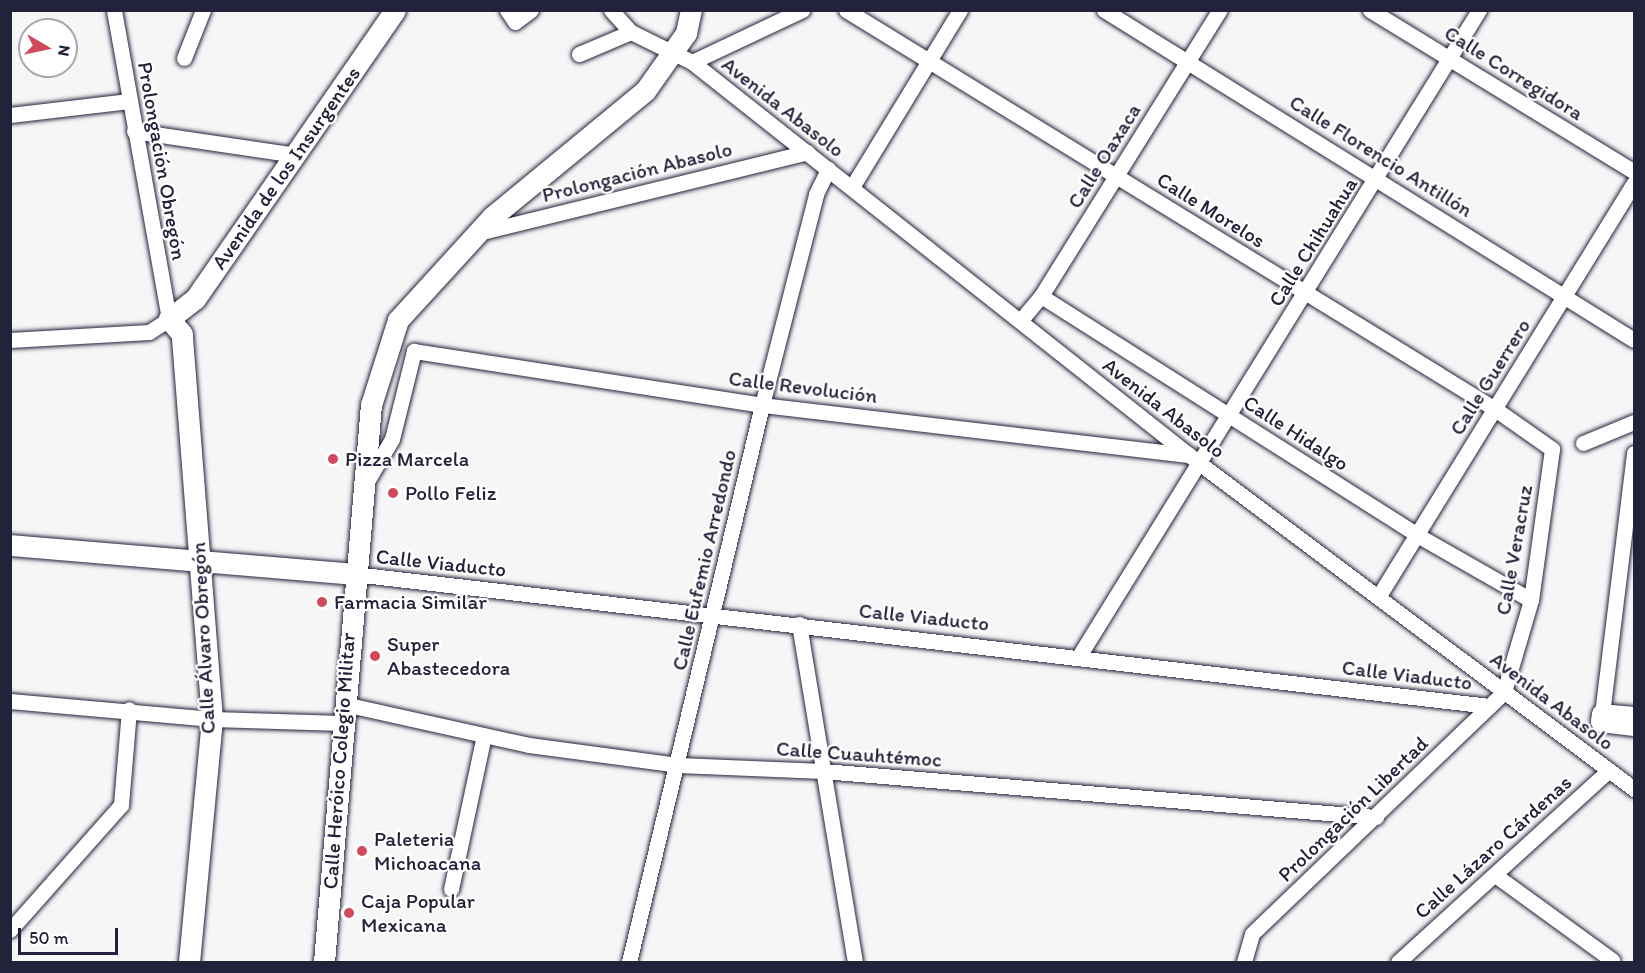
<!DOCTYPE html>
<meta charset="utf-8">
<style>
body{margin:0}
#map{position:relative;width:1645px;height:973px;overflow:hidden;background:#f6f6f7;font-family:Itim,sans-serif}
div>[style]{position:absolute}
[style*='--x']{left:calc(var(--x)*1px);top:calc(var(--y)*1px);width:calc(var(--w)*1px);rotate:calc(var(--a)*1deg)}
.roads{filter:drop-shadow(0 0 2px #22223b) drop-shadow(0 0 2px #22223b)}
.street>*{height:15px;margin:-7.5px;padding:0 7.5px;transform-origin:7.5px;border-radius:7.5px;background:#fff}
.secondary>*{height:21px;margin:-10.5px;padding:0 10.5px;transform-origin:10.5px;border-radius:10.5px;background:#fff}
.dots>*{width:16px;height:16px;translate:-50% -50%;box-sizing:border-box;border:3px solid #fff;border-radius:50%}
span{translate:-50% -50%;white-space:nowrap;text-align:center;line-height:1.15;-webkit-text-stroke:4.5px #fff;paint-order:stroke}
.street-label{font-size:21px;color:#22223b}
.poi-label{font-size:21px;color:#22223b}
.left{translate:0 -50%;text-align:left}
.frame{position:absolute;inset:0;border:12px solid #22223b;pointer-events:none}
.north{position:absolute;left:18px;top:18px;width:60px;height:60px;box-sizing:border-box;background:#fff;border:2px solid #a7a7b1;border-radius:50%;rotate:99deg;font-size:16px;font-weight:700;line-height:24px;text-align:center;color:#22223b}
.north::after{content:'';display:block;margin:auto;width:21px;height:27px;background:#d1495b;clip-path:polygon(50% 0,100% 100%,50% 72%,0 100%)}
.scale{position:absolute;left:18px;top:928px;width:100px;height:27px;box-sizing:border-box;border:3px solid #22223b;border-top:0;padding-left:8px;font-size:18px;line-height:21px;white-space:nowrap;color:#22223b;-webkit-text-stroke:4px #fff;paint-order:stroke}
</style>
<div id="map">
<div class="roads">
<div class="street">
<div style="--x:507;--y:10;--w:14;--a:56"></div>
<div style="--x:515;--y:22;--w:20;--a:-37"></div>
<div style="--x:611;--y:10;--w:30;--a:48"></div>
<div style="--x:631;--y:32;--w:68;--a:26.2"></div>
<div style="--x:692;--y:62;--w:646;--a:38.34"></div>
<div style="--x:1199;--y:463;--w:544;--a:36.85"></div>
<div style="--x:846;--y:10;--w:762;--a:31.58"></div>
<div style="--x:1495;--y:409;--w:70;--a:35.1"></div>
<div style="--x:1552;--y:449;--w:152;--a:97.9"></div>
<div style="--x:1531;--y:600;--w:96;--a:106.4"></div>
<div style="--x:1504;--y:692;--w:349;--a:136.2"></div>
<div style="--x:1252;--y:934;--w:29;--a:106"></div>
<div style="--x:1104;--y:10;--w:624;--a:31.91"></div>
<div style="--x:1370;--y:10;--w:310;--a:31.5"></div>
<div style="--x:579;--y:54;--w:56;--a:-22.9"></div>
<div style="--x:184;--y:58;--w:52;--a:-68.4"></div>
<div style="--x:692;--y:62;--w:122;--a:-25.3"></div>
<div style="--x:10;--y:115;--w:120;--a:-6.7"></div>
<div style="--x:134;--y:131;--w:164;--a:8.4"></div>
<div style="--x:852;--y:187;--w:207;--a:-58.6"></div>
<div style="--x:478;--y:233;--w:339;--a:-13.8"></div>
<div style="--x:1041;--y:296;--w:446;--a:32.4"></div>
<div style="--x:1417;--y:535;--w:131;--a:29.7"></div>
<div style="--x:1020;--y:321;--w:33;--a:-50"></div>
<div style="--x:1041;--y:296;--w:337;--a:-58"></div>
<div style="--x:10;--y:340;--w:139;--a:-3.3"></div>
<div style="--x:149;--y:332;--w:24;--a:-33"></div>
<div style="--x:169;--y:319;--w:314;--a:-100.1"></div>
<div style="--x:1583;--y:443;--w:55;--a:-22.4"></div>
<div style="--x:366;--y:483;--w:51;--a:-59.4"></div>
<div style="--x:392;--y:439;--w:91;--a:-76"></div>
<div style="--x:414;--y:351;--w:352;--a:8.8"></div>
<div style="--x:762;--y:405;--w:430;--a:6.7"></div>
<div style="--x:354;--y:574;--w:1143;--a:6.63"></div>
<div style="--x:1380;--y:594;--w:483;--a:-58.3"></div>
<div style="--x:799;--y:624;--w:343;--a:80.6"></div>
<div style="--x:1079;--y:656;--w:760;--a:-58.23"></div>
<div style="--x:10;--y:701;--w:203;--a:5.1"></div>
<div style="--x:212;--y:719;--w:130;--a:1.8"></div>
<div style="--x:344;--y:704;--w:189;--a:12.5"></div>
<div style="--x:529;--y:745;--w:150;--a:7.6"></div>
<div style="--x:678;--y:765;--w:145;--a:2.4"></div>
<div style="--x:823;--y:771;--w:555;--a:4.76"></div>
<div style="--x:1602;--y:714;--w:263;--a:-83"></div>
<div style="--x:1495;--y:875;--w:145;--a:36"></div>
<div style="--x:451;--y:889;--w:157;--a:-77.9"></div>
<div style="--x:10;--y:930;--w:167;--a:-48.4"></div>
<div style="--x:121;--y:805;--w:96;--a:-85.2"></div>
<div style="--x:629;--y:962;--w:573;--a:-76.57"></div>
<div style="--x:762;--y:405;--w:218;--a:-75.6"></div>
<div style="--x:816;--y:194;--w:28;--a:-64"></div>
<div style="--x:1398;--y:962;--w:285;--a:-42.3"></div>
</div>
<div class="secondary">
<div style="--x:10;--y:545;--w:345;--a:4.8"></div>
<div style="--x:1634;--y:717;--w:32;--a:-175"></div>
<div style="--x:1602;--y:714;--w:7;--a:98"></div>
<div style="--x:1601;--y:721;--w:33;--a:7"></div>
<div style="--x:189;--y:962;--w:244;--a:-84.6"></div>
<div style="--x:212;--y:719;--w:386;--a:-94.5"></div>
<div style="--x:182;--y:334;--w:20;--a:-131"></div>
<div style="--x:169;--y:319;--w:33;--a:-38"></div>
<div style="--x:195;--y:299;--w:351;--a:-55.3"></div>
<div style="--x:324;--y:962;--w:559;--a:-85.18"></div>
<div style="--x:371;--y:405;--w:89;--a:-72.4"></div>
<div style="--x:398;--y:320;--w:139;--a:-47.6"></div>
<div style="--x:492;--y:217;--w:198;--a:-39.5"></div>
<div style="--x:645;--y:91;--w:71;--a:-54.7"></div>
<div style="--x:686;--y:33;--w:24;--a:-78"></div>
</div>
</div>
<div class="dots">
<div style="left:333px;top:459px;background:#d1495b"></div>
<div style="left:393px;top:493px;background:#d1495b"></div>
<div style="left:322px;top:602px;background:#d1495b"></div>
<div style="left:375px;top:656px;background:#d1495b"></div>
<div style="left:362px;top:851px;background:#d1495b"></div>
<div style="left:349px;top:913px;background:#d1495b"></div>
</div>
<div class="street-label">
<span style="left:1514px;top:73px;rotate:32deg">Calle Corregidora</span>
<span style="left:783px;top:107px;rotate:38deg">Avenida Abasolo</span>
<span style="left:1104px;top:156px;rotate:-58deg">Calle Oaxaca</span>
<span style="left:1381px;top:156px;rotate:32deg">Calle Florencio Antillón</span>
<span style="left:162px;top:161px;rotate:80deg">Prolongación Obregón</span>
<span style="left:286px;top:168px;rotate:-55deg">Avenida de los Insurgentes</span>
<span style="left:637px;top:172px;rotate:-14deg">Prolongación Abasolo</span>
<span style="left:1211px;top:210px;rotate:32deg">Calle Morelos</span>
<span style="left:1313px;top:242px;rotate:-58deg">Calle Chihuahua</span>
<span style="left:1490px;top:377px;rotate:-58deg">Calle Guerrero</span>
<span style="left:803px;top:387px;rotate:7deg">Calle Revolución</span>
<span style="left:1164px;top:408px;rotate:38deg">Avenida Abasolo</span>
<span style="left:1296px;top:433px;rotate:33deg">Calle Hidalgo</span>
<span style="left:1514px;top:550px;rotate:-80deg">Calle Veracruz</span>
<span style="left:704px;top:560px;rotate:-77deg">Calle Eufemio Arredondo</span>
<span style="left:441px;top:563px;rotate:6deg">Calle Viaducto</span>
<span style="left:924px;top:617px;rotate:6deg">Calle Viaducto</span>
<span style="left:203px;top:638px;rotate:-93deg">Calle Álvaro Obregón</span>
<span style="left:1407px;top:675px;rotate:7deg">Calle Viaducto</span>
<span style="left:1552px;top:701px;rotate:37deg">Avenida Abasolo</span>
<span style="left:859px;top:754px;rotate:4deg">Calle Cuauhtémoc</span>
<span style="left:339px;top:761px;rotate:-86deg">Calle Heróico Colegio Militar</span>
<span style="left:1353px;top:809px;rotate:-44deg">Prolongación Libertad</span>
<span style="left:1493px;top:847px;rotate:-42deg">Calle Lázaro Cárdenas</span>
</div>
<div class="poi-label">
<span class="left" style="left:345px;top:459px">Pizza Marcela</span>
<span class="left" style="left:405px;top:493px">Pollo Feliz</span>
<span class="left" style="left:334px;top:602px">Farmacia Similar</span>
<span class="left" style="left:387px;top:656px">Super<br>Abastecedora</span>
<span class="left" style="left:374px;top:851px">Paleteria<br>Michoacana</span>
<span class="left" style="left:361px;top:913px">Caja Popular<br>Mexicana</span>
</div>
<div class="frame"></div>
<div class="north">N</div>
<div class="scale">50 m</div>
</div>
